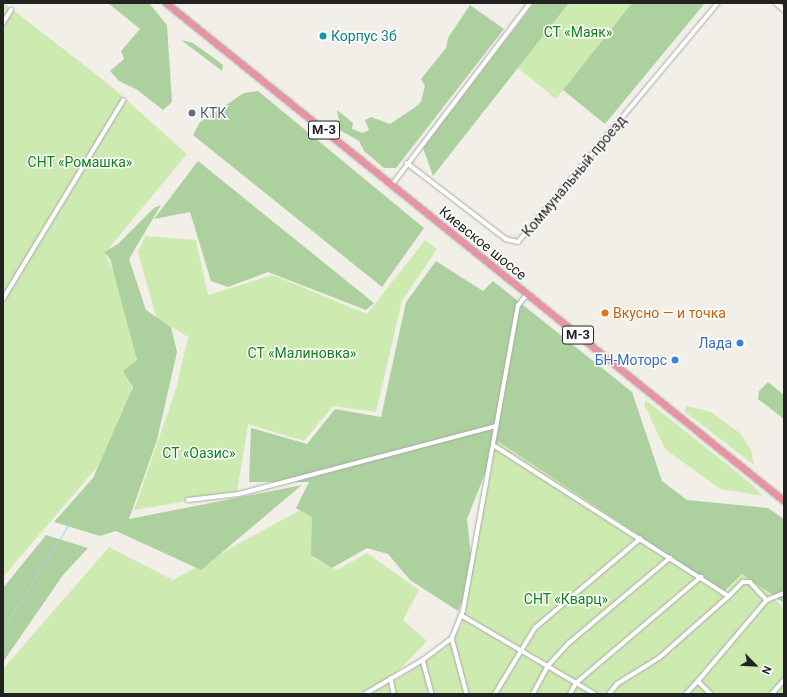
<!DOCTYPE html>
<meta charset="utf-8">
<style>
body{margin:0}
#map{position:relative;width:787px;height:697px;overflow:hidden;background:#f2efe9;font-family:Roboto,sans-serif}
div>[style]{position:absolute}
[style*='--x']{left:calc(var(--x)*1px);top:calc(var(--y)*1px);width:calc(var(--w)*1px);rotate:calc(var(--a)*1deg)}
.grass>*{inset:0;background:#cdebb0}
.forest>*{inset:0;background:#add19e}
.stream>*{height:1px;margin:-0.5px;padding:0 0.5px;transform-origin:0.5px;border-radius:0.5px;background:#aad3df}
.roads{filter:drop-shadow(0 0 1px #a9a9a9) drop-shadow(0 0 1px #a9a9a9)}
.street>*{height:3.5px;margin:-1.75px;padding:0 1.75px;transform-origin:1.75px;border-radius:1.75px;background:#fff}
.highway>*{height:6px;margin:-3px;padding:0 3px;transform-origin:3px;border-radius:3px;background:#e892a2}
.dots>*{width:11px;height:11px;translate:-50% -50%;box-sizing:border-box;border:2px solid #fff;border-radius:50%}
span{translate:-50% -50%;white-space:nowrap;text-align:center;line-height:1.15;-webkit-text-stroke:3px #fff;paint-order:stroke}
.shield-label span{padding:1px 3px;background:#fff;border:1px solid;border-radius:3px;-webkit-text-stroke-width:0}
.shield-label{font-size:13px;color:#222;font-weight:700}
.park-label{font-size:14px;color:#0c8416}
.culture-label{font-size:14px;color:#0d838f}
.left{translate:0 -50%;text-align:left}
.service-label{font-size:14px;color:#4e5e75}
.street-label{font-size:14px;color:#222}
.food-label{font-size:14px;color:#c56008}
.shop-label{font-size:14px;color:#366cbe}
.right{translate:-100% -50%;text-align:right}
.frame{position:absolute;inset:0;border:4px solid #222;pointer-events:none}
.north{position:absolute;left:735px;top:645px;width:40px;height:40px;-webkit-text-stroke:3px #fff;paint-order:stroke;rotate:114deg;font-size:11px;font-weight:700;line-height:16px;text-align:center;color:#222}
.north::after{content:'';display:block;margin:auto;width:14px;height:18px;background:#222;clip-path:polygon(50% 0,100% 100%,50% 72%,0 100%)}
</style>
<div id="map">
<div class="grass">
<div style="clip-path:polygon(4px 3px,111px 86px,187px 154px,105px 253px,141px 333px,130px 395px,98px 466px,3px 577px)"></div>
<div style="clip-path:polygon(569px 3px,632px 3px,556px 99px,518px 68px)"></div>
<div style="clip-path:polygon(145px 236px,196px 240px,208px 295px,273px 275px,367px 314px,425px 240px,437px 249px,402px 301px,376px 412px,333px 406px,304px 441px,248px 424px,237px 493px,134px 510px,176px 389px,188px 337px,156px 317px,138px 252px)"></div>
<div style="clip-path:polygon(646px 400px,748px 481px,763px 496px,720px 489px,665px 449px,644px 404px)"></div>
<div style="clip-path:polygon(687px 406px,711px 412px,741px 434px,751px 450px,754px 465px,684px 411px)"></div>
<div style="clip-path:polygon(497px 436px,726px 592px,745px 571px,784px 608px,784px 694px,3px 694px,3px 669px,109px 547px,173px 580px,302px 509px,336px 532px,314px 558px,337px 570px,367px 553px,419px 590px,403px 620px,427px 641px,391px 678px,393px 682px,445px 648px,462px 625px)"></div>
</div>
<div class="forest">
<div style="clip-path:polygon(108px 3px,149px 3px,167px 25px,172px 102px,163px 110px,136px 89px,119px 81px,110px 71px,124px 59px,121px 51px,140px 29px)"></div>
<div style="clip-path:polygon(534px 3px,569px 3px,433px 176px,423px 148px)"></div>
<div style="clip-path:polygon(632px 3px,705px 3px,605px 124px,563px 90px)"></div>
<div style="clip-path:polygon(470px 5px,504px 29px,396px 168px,384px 168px,364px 151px,359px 141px,338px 129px,334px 124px,339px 120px,337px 110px,353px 123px,352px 129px,363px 133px,369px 130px,365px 120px,371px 117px,390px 124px,414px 108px,421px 102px,425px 86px,421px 79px,446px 48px,448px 38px)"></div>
<div style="clip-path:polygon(181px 40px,193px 43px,218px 61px,223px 65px,222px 71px)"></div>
<div style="clip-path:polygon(258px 91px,424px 228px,382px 287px,193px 135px,200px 122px,244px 93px)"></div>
<div style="clip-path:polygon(198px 161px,374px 303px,366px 310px,268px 272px,228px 287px,211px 281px,190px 212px,154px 219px)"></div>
<div style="clip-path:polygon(161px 205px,129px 259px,146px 310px,171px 327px,177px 352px,157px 440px,129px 519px,302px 485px,201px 570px,116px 531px,100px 536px,54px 522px,93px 478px,133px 387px,123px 371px,137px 360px,110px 259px,104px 252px,118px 244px,154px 208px)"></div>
<div style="clip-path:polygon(436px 261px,483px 291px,493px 281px,632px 392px,662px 481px,687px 500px,768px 508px,784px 519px,784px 603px,742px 574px,724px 592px,498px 441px,467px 519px,473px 574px,458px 611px,410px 580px,388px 554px,367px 548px,332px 568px,311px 555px,312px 517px,296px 508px,309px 482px,249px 482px,251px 428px,307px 444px,335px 409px,381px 417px,406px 302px)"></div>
<div style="clip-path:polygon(768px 382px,784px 395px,784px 419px,758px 399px,759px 391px)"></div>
<div style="clip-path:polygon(46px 535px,88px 548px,63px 575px,3px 662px,3px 588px)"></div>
</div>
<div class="stream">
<div style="--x:3;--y:628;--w:127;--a:-57.6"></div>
</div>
<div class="roads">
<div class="street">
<div style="--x:776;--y:3;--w:11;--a:41"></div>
<div style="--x:3;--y:23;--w:15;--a:-58"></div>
<div style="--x:407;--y:163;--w:125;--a:37.5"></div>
<div style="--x:506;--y:239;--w:12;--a:14"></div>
<div style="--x:518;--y:242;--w:312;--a:-50.1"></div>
<div style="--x:392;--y:185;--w:228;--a:-52.8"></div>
<div style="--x:3;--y:299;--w:232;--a:-58.8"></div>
<div style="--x:495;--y:446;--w:270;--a:32.7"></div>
<div style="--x:722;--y:592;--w:8;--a:30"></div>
<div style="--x:729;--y:596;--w:20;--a:-45"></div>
<div style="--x:743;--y:582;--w:7;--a:0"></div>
<div style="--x:750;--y:582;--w:25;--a:47"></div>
<div style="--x:188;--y:500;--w:51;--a:-6.7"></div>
<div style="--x:239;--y:494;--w:266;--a:-14.8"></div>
<div style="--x:461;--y:615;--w:156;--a:30.5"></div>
<div style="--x:452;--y:638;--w:29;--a:-68"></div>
<div style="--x:463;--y:611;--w:310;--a:-79.8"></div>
<div style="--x:518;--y:306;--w:15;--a:-53"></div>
<div style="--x:423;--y:660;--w:35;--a:75"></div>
<div style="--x:391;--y:678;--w:16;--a:79"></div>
<div style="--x:698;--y:681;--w:106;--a:-49.6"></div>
<div style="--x:767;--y:600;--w:18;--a:-22"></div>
<div style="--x:365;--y:694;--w:67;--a:-30.4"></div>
<div style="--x:423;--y:660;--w:36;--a:-37"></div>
<div style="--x:452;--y:638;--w:58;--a:75"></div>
<div style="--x:495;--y:694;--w:77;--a:-58.8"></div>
<div style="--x:535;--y:628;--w:138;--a:-40.3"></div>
<div style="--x:533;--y:694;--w:32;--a:-62"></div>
<div style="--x:548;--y:666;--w:31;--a:-48"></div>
<div style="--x:569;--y:643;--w:132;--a:-40.1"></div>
<div style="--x:570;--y:694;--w:13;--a:-61"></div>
<div style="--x:576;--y:683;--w:164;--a:-40.3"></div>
<div style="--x:609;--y:694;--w:13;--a:-51"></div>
<div style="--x:617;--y:684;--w:49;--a:-31.8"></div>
<div style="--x:659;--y:658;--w:94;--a:-41.5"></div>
<div style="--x:686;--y:694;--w:18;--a:-47"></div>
<div style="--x:698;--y:681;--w:18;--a:45"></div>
<div style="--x:772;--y:694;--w:18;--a:-49"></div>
</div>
<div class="highway">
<div style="--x:166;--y:3;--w:794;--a:38.86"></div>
</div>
</div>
<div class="dots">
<div style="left:323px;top:36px;background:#0f9aa8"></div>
<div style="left:192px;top:113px;background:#5c6f8a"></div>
<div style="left:605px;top:313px;background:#e8710a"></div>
<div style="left:740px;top:343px;background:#3f7fe0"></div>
<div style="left:675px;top:360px;background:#3f7fe0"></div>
</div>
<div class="shield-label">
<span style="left:324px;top:130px">М-3</span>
<span style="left:578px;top:335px">М-3</span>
</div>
<div class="park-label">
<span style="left:578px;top:32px">СТ «Маяк»</span>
<span style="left:80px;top:162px">СНТ «Ромашка»</span>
<span style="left:302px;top:353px">СТ «Малиновка»</span>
<span style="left:199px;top:453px">СТ «Оазис»</span>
<span style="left:566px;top:599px">СНТ «Кварц»</span>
</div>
<div class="culture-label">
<span class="left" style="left:331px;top:36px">Корпус 3б</span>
</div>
<div class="service-label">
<span class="left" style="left:200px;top:113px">КТК</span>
</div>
<div class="street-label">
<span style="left:574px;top:176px;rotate:-50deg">Коммунальный проезд</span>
<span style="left:483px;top:243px;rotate:39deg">Киевское шоссе</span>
</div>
<div class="food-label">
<span class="left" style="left:613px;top:313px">Вкусно — и точка</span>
</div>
<div class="shop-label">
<span class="right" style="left:732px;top:343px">Лада</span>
<span class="right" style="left:667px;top:360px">БН-Моторс</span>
</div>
<div class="frame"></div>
<div class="north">N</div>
</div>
